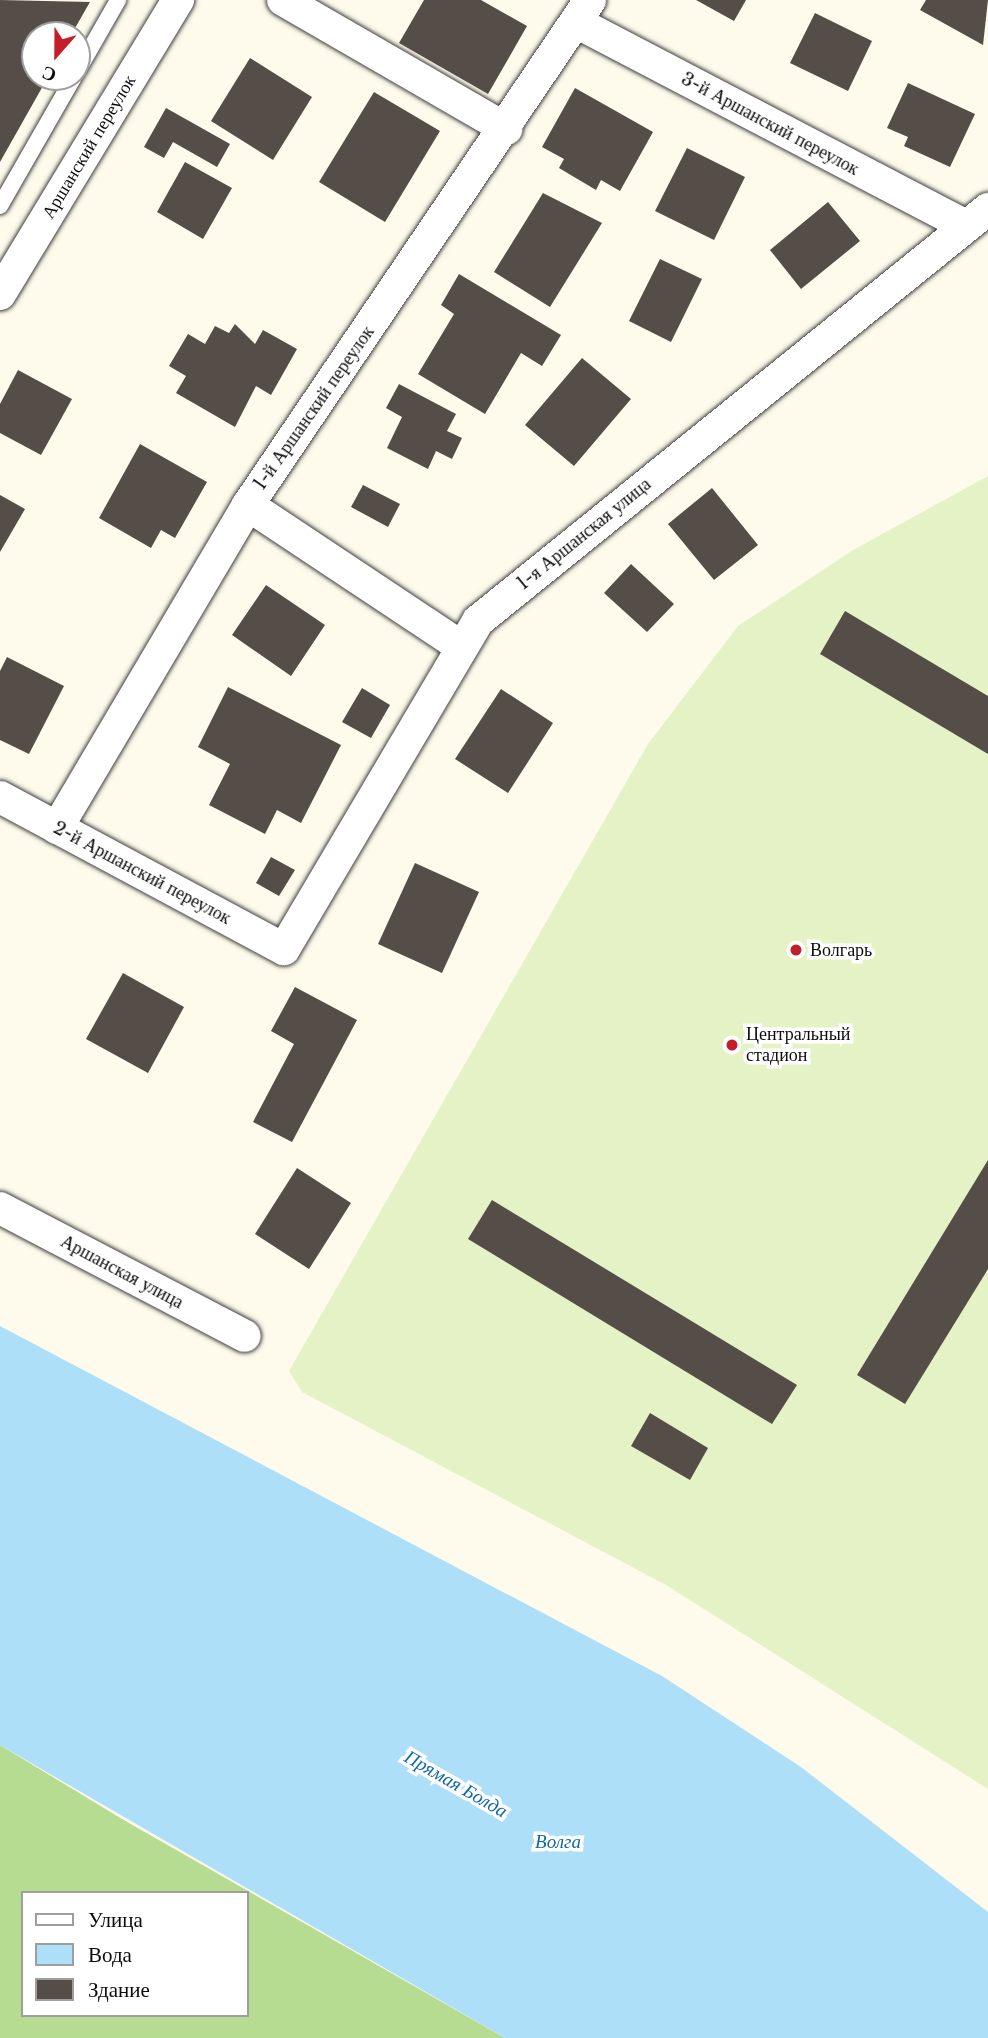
<!DOCTYPE html>
<meta charset="utf-8">
<style>
body{margin:0}
#map{position:relative;width:988px;height:2038px;overflow:hidden;background:#fffbec;font-family:"Libre Baskerville",serif}
div>[style]{position:absolute}
[style*='--x']{left:calc(var(--x)*1px);top:calc(var(--y)*1px);width:calc(var(--w)*1px);rotate:calc(var(--a)*1deg)}
.forest>*{inset:0;background:#b6dc92}
.pitch>*{inset:0;background:#e4f2c6}
.water>*{inset:0;background:#aedff9}
.building>*{inset:0;background:#554d48}
.roads{filter:drop-shadow(0 0 2px #3f3f3f) drop-shadow(0 0 2px #3f3f3f)}
.lane>*{height:16px;margin:-8px;padding:0 8px;transform-origin:8px;border-radius:8px;background:#fff}
.street>*{height:32px;margin:-16px;padding:0 16px;transform-origin:16px;border-radius:16px;background:#fff}
.dots>*{width:19px;height:19px;translate:-50% -50%;box-sizing:border-box;border:4px solid #fff;border-radius:50%}
span{translate:-50% -50%;white-space:nowrap;text-align:center;line-height:1.15;-webkit-text-stroke:7px #fff;paint-order:stroke}
.street-label{font-size:18px;color:#0c0c0c}
.poi-label{font-size:18px;color:#0c0c0c}
.left{translate:0 -50%;text-align:left}
.water-label{font-size:19px;color:#1068a3;font-style:italic}
.legend{position:absolute;left:21px;top:1891px;width:228px;height:126px;box-sizing:border-box;background:#fff;border:2px solid #9e9e9e;margin:0;padding:9px 12px;list-style:none;font-size:21px;color:#0c0c0c}
.legend li{display:flex;align-items:center;gap:14px;height:35px}
.legend b{width:35px;border:2px solid #9e9e9e}
.north{position:absolute;left:21px;top:21px;width:70px;height:70px;box-sizing:border-box;background:#fff;border:2px solid #9e9e9e;border-radius:50%;rotate:201deg;font-size:19px;font-weight:700;line-height:28px;text-align:center;color:#0c0c0c}
.north::after{content:'';display:block;margin:auto;width:24px;height:32px;background:#c21e2b;clip-path:polygon(50% 0,100% 100%,50% 72%,0 100%)}
</style>
<div id="map">
<div class="forest">
<div style="clip-path:polygon(evenodd,0 1745px,122px 1819px,505px 2038px,0 2038px,0 1745px,23px 1893px,247px 1893px,247px 2015px,23px 2015px,23px 1893px)"></div>
</div>
<div class="pitch">
<div style="clip-path:polygon(988px 476px,988px 1789px,666px 1585px,302px 1392px,289px 1371px,648px 744px,738px 626px,853px 550px)"></div>
</div>
<div class="water">
<div style="clip-path:polygon(0 1326px,662px 1676px,801px 1767px,988px 1912px,988px 2038px,505px 2038px,0 1745px)"></div>
</div>
<div class="building">
<div style="clip-path:polygon(0 0,90px 2px,71px 35px,35px 35px,35px 77px,48px 77px,0 162px)"></div>
<div style="clip-path:polygon(424px 0,481px 0,527px 26px,488px 94px,399px 43px)"></div>
<div style="clip-path:polygon(696px 0,746px 0,734px 21px)"></div>
<div style="clip-path:polygon(926px 0,988px 0,983px 45px,920px 10px)"></div>
<div style="clip-path:polygon(815px 13px,872px 41px,848px 91px,790px 63px)"></div>
<div style="clip-path:polygon(250px 58px,312px 97px,273px 160px,211px 121px)"></div>
<div style="clip-path:polygon(908px 83px,975px 114px,950px 167px,904px 146px,908px 137px,887px 128px)"></div>
<div style="clip-path:polygon(575px 88px,653px 132px,620px 191px,601px 180px,596px 190px,559px 168px,564px 159px,542px 147px)"></div>
<div style="clip-path:polygon(374px 92px,440px 131px,385px 222px,319px 182px)"></div>
<div style="clip-path:polygon(166px 108px,230px 144px,217px 167px,173px 142px,164px 158px,144px 147px)"></div>
<div style="clip-path:polygon(687px 148px,745px 177px,714px 240px,655px 211px)"></div>
<div style="clip-path:polygon(185px 162px,232px 188px,203px 239px,157px 212px)"></div>
<div style="clip-path:polygon(543px 193px,602px 223px,550px 307px,494px 272px)"></div>
<div style="clip-path:polygon(828px 202px,860px 241px,801px 289px,770px 250px)"></div>
<div style="clip-path:polygon(660px 259px,702px 279px,671px 342px,629px 321px)"></div>
<div style="clip-path:polygon(459px 274px,561px 335px,542px 366px,521px 353px,485px 414px,418px 374px,454px 314px,441px 305px)"></div>
<div style="clip-path:polygon(235px 324px,255px 344px,263px 330px,297px 349px,271px 395px,256px 386px,235px 427px,176px 393px,186px 376px,169px 366px,188px 334px,205px 344px,215px 326px,229px 333px)"></div>
<div style="clip-path:polygon(582px 358px,631px 399px,574px 466px,525px 425px)"></div>
<div style="clip-path:polygon(18px 370px,72px 399px,41px 455px,0 433px,0 404px)"></div>
<div style="clip-path:polygon(399px 384px,456px 414px,447px 431px,462px 438px,452px 459px,436px 451px,428px 469px,387px 448px,402px 417px,386px 408px)"></div>
<div style="clip-path:polygon(140px 444px,207px 482px,175px 538px,161px 530px,151px 548px,99px 518px)"></div>
<div style="clip-path:polygon(363px 485px,400px 504px,388px 527px,351px 507px)"></div>
<div style="clip-path:polygon(712px 488px,758px 545px,714px 580px,668px 524px)"></div>
<div style="clip-path:polygon(0 495px,25px 509px,0 552px)"></div>
<div style="clip-path:polygon(631px 564px,674px 604px,647px 632px,604px 593px)"></div>
<div style="clip-path:polygon(266px 585px,325px 625px,291px 676px,232px 635px)"></div>
<div style="clip-path:polygon(845px 611px,988px 696px,988px 754px,820px 654px)"></div>
<div style="clip-path:polygon(7px 657px,64px 686px,29px 754px,0 740px,0 671px)"></div>
<div style="clip-path:polygon(228px 687px,341px 745px,301px 823px,277px 810px,265px 834px,209px 805px,230px 764px,198px 747px)"></div>
<div style="clip-path:polygon(362px 688px,390px 705px,371px 738px,342px 722px)"></div>
<div style="clip-path:polygon(501px 689px,553px 723px,508px 793px,455px 759px)"></div>
<div style="clip-path:polygon(271px 857px,295px 870px,279px 896px,256px 883px)"></div>
<div style="clip-path:polygon(415px 863px,479px 892px,442px 973px,378px 944px)"></div>
<div style="clip-path:polygon(123px 973px,184px 1007px,148px 1073px,86px 1039px)"></div>
<div style="clip-path:polygon(295px 987px,357px 1020px,292px 1142px,253px 1122px,294px 1044px,271px 1031px)"></div>
<div style="clip-path:polygon(988px 1160px,988px 1269px,905px 1404px,857px 1375px)"></div>
<div style="clip-path:polygon(297px 1168px,351px 1203px,309px 1269px,255px 1234px)"></div>
<div style="clip-path:polygon(492px 1200px,797px 1385px,772px 1424px,468px 1239px)"></div>
<div style="clip-path:polygon(650px 1413px,708px 1448px,690px 1480px,631px 1446px)"></div>
</div>
<div class="roads">
<div class="lane">
<div style="--x:77;--y:72;--w:83;--a:-60.3"></div>
<div style="--x:0;--y:206;--w:149;--a:-60.2"></div>
</div>
<div class="street">
<div style="--x:283;--y:0;--w:258;--a:30"></div>
<div style="--x:576;--y:22;--w:438;--a:27.6"></div>
<div style="--x:0;--y:294;--w:344;--a:-58.8"></div>
<div style="--x:248;--y:505;--w:255;--a:33.6"></div>
<div style="--x:0;--y:797;--w:322;--a:28.2"></div>
<div style="--x:284;--y:949;--w:381;--a:-59.4"></div>
<div style="--x:478;--y:621;--w:656;--a:-38.93"></div>
<div style="--x:57;--y:828;--w:375;--a:-59.4"></div>
<div style="--x:248;--y:505;--w:610;--a:-55.89"></div>
<div style="--x:0;--y:1208;--w:276;--a:27.6"></div>
</div>
</div>
<div class="dots">
<div style="left:796px;top:950px;background:#c21e2b"></div>
<div style="left:732px;top:1045px;background:#c21e2b"></div>
</div>
<div class="street-label">
<span style="left:770px;top:124px;rotate:28deg">3-й Аршанский переулок</span>
<span style="left:89px;top:147px;rotate:-59deg">Аршанский переулок</span>
<span style="left:314px;top:408px;rotate:-55deg">1-й Аршанский переулок</span>
<span style="left:584px;top:534px;rotate:-39deg">1-я Аршанская улица</span>
<span style="left:142px;top:873px;rotate:28deg">2-й Аршанский переулок</span>
<span style="left:122px;top:1272px;rotate:28deg">Аршанская улица</span>
</div>
<div class="poi-label">
<span class="left" style="left:810px;top:950px">Волгарь</span>
<span class="left" style="left:746px;top:1045px">Центральный<br>стадион</span>
</div>
<div class="water-label">
<span style="left:456px;top:1784px;rotate:30deg">Прямая Болда</span>
<span style="left:558px;top:1842px">Волга</span>
</div>
<ul class="legend">
<li><b style="height:9px;background:#fff"></b>Улица</li>
<li><b style="height:19px;background:#aedff9"></b>Вода</li>
<li><b style="height:19px;background:#554d48"></b>Здание</li>
</ul>
<div class="north">С</div>
</div>
